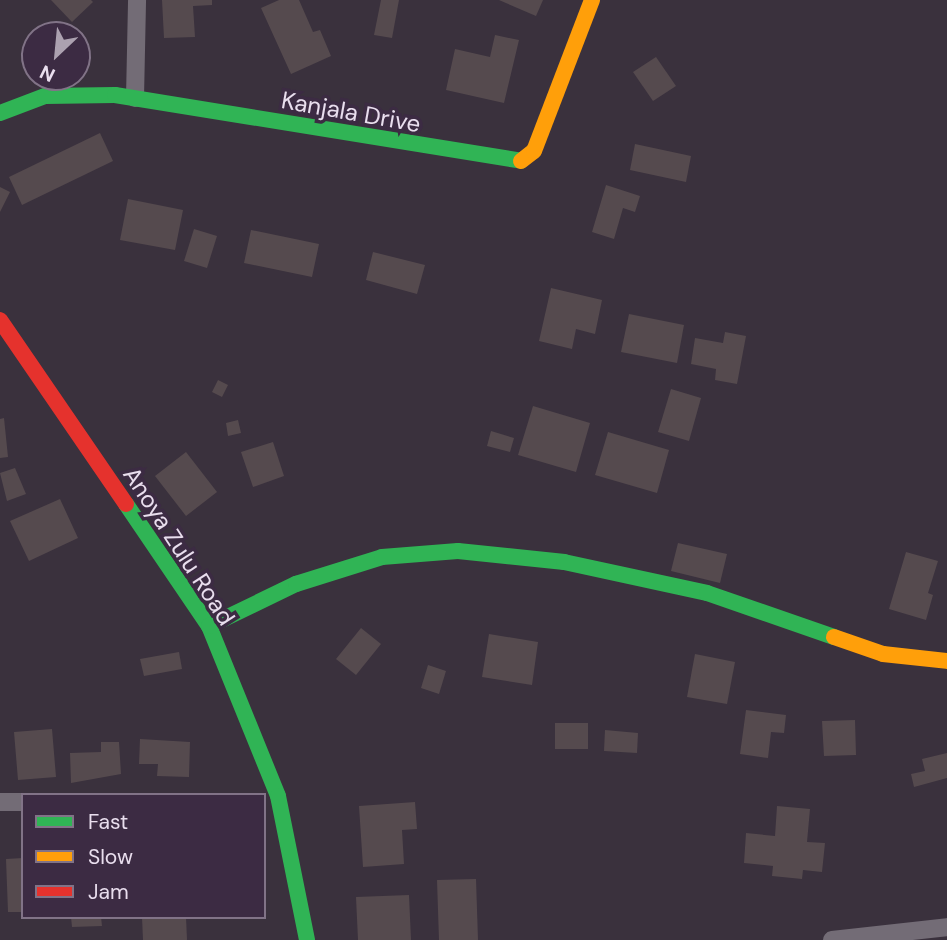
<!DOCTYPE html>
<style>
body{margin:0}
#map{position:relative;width:947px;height:940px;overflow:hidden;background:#3a313d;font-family:"DM Sans",sans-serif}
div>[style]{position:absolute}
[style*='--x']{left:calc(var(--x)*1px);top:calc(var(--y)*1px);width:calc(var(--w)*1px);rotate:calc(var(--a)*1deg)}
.building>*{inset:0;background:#554a4e}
.street>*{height:18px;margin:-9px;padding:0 9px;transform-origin:9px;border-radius:9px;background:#736c76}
.fast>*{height:16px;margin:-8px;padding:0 8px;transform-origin:8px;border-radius:8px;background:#30b455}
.slow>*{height:16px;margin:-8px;padding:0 8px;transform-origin:8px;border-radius:8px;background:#ff9f0a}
.jam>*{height:16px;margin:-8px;padding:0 8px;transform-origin:8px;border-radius:8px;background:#e5322d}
span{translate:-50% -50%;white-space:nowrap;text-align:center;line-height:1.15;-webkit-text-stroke:7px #3c2b43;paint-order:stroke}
.street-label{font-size:24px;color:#e9deee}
.legend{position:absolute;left:21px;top:793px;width:245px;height:126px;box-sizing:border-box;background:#3c2b43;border:2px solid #817387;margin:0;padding:9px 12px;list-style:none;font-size:21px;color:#e9deee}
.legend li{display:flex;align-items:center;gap:14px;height:35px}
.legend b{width:35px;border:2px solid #817387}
.north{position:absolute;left:21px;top:21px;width:70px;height:70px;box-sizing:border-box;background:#3c2b43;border:2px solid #817387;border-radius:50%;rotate:206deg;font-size:19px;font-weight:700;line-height:28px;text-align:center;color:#e9deee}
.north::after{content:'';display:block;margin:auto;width:24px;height:32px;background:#aca1b0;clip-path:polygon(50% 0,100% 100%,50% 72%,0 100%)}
</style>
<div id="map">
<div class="building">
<div style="clip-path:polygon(51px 0,91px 0,93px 2px,72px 22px)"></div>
<div style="clip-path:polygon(162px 0,212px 0,212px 5px,193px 6px,195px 37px,164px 38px)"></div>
<div style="clip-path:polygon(279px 0,299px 0,313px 32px,320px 30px,331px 56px,291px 74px,261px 8px)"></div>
<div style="clip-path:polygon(381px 0,399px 0,392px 38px,374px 35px)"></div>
<div style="clip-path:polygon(499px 0,543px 0,536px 16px)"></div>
<div style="clip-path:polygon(495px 35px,519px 40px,504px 103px,446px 90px,455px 49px,490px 57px)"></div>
<div style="clip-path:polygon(656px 57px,676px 86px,653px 101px,633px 72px)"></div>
<div style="clip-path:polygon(100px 133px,113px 161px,22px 205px,9px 177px)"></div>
<div style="clip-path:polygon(635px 144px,691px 156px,686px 182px,630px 170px)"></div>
<div style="clip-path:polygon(606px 185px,640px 196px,635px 212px,623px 208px,614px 239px,592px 232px)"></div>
<div style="clip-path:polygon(0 187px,10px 192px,0 212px)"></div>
<div style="clip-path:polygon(128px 199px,183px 210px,175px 250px,120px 240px)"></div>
<div style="clip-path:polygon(194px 229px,217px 236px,207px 268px,184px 261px)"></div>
<div style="clip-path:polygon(251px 230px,319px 244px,312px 277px,244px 263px)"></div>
<div style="clip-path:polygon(373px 252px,425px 265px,417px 294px,366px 280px)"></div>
<div style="clip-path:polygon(551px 288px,602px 300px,595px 334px,576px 329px,572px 349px,539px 341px)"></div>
<div style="clip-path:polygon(629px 314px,684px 325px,677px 363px,621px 352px)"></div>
<div style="clip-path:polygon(725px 332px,746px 336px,737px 384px,715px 380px,716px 369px,691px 364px,695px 338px,723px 343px)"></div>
<div style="clip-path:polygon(218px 380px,228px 385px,222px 397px,212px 392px)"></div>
<div style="clip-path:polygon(671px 389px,701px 398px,689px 441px,658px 432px)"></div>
<div style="clip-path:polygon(533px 406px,590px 423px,576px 472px,518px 455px)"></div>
<div style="clip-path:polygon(4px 418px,8px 457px,0 458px,0 419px)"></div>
<div style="clip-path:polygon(238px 420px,241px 433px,228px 436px,226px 423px)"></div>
<div style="clip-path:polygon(491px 431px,514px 438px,510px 452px,487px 446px)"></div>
<div style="clip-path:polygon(608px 432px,669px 450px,657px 493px,595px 475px)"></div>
<div style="clip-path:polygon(273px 442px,284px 476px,253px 487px,241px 452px)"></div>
<div style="clip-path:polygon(186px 452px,217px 492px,186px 516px,155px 476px)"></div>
<div style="clip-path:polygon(15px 468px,26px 494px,7px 501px,0 473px)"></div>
<div style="clip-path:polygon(60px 499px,78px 538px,29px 561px,10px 521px)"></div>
<div style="clip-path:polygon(678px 543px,727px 554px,720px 583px,671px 571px)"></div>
<div style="clip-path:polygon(906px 552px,938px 561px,928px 593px,933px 595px,926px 620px,889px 609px)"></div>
<div style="clip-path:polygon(361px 628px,381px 644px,356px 675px,336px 659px)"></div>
<div style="clip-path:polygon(489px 634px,538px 642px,532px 685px,482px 677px)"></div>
<div style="clip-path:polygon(179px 652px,182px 669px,144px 676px,140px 659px)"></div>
<div style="clip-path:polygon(695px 654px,735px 662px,727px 704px,687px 697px)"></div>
<div style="clip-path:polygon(428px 665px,446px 671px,439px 694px,421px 688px)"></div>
<div style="clip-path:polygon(746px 710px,786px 715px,784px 733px,771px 732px,768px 758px,740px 754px)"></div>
<div style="clip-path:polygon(855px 720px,856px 755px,824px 756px,822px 721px)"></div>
<div style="clip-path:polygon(555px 723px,588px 723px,588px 749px,555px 749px)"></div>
<div style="clip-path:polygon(52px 729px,56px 777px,18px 780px,14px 732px)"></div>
<div style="clip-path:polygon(605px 730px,638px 733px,637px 753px,604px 751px)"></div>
<div style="clip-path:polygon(140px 739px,190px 742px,189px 777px,157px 776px,158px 764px,139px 764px)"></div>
<div style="clip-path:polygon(101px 742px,119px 742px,121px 774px,71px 783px,70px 753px,101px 752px)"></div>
<div style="clip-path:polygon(947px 753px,947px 778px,914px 787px,911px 774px,925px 771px,922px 759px)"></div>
<div style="clip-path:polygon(415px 802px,417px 829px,402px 830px,404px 864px,363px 867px,359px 806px)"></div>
<div style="clip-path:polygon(777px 806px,810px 809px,807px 842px,825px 843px,822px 872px,803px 870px,802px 879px,772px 876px,773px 866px,744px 863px,746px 833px,775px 836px)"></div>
<div style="clip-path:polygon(23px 858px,23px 912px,8px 912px,6px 859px)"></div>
<div style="clip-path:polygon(476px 879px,478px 940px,439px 940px,437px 880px)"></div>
<div style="clip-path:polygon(409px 895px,411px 940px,358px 940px,356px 897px)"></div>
<div style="clip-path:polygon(71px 917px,101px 917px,102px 926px,72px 927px)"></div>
<div style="clip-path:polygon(142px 917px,186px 917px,187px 940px,143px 940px)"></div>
</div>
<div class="street">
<div style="--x:135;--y:98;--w:98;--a:-88.8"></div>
<div style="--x:0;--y:802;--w:23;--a:0"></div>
<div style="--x:832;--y:940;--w:116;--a:-6.4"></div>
</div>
<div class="fast">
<div style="--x:0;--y:113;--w:48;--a:-20.7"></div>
<div style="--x:45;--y:96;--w:70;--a:-0.8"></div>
<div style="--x:115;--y:95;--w:411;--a:9.2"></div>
<div style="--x:126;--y:504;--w:148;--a:55.8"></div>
<div style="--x:209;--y:626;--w:183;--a:67.9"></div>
<div style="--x:278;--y:796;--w:147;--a:78.6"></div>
<div style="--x:209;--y:626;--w:97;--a:-25.8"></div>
<div style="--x:296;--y:584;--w:90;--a:-17.4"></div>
<div style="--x:382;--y:557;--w:76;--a:-4.5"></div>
<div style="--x:458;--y:551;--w:107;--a:5.9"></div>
<div style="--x:564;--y:562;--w:146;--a:12.2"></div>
<div style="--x:707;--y:593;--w:134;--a:19.1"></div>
</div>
<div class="slow">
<div style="--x:521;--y:161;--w:16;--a:-38"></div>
<div style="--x:534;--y:151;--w:162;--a:-69"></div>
<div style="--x:834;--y:637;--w:52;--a:19.1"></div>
<div style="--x:883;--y:654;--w:64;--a:6.2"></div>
</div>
<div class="jam">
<div style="--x:0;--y:320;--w:223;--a:55.6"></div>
</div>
<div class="street-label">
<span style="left:351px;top:112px;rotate:10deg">Kanjala Drive</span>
<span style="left:179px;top:546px;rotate:57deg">Anoya Zulu Road</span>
</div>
<ul class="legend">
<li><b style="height:9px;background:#30b455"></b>Fast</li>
<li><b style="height:9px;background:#ff9f0a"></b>Slow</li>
<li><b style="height:9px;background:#e5322d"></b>Jam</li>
</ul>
<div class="north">N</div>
</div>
